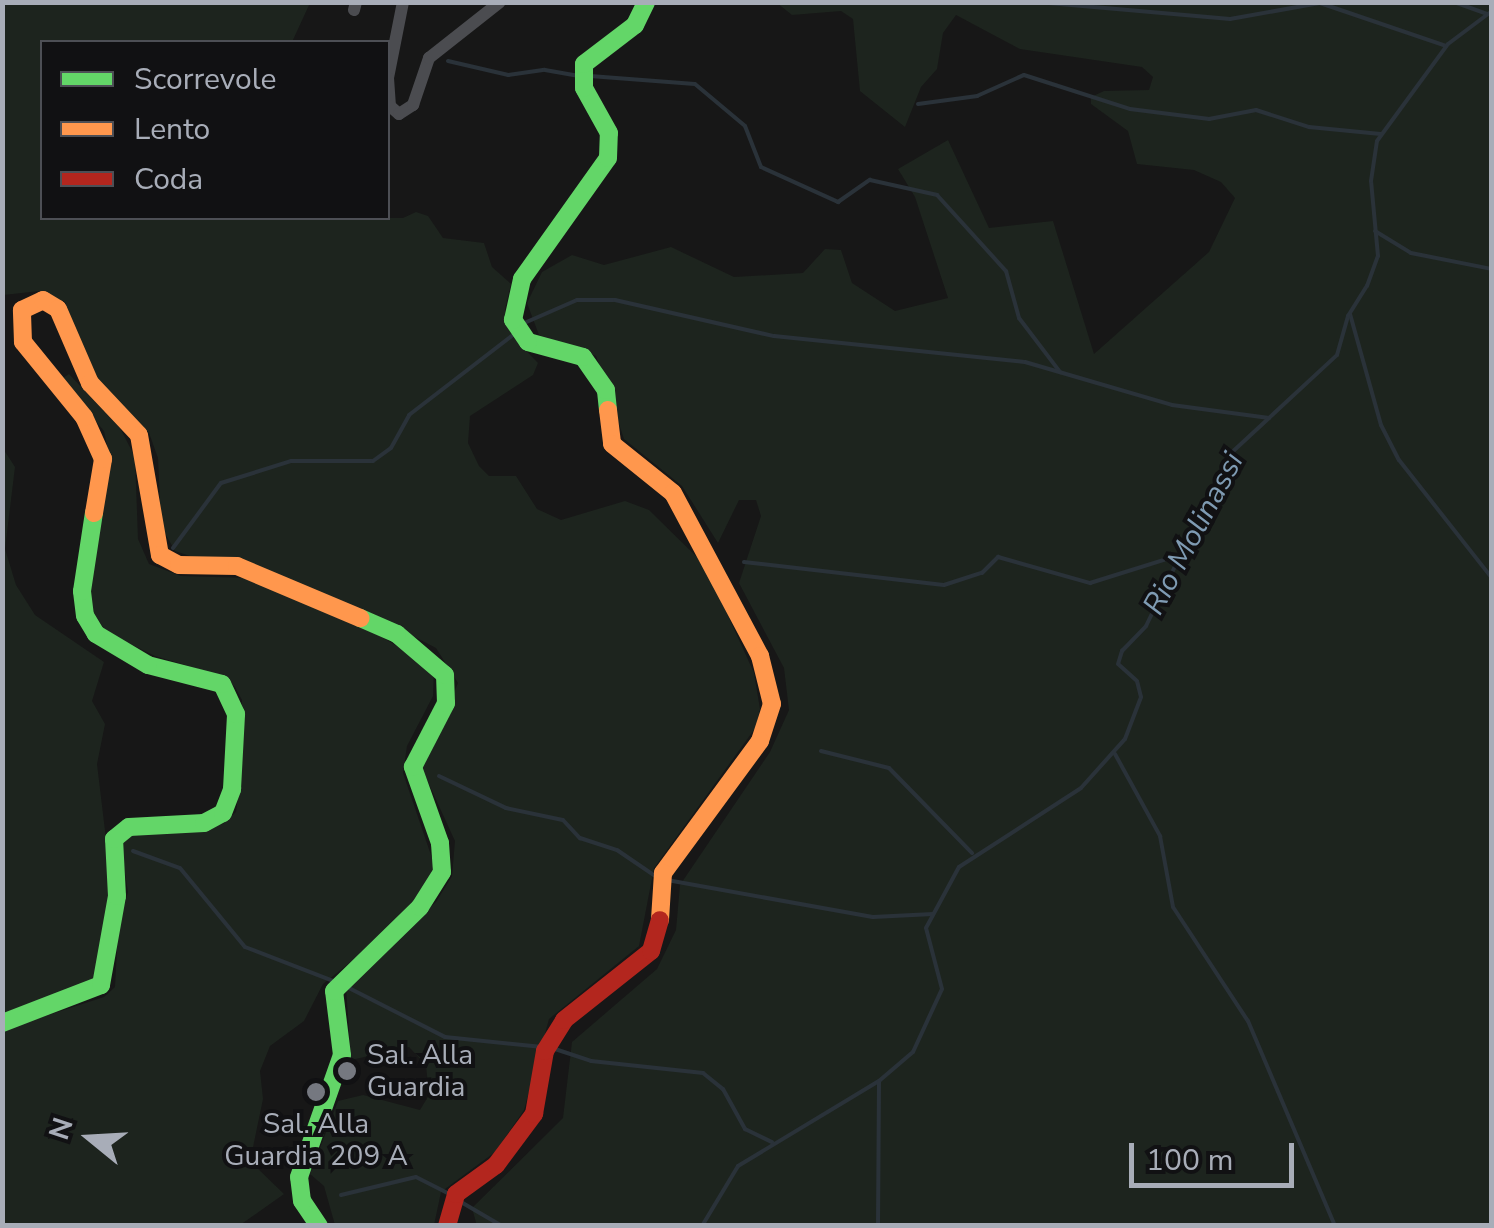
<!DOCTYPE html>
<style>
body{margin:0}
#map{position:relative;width:1494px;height:1228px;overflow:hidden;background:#171717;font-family:"Nunito Sans",sans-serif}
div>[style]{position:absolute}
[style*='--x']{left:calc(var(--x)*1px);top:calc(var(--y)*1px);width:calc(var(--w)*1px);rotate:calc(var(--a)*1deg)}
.green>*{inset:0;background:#1d241e}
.stream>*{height:4px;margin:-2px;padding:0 2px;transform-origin:2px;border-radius:2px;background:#2a3239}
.street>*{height:12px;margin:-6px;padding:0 6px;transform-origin:6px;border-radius:6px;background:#4b4c50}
.fast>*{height:18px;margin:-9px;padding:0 9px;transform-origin:9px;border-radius:9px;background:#63d668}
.slow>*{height:18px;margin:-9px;padding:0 9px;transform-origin:9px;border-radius:9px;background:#ff974d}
.jam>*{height:18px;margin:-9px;padding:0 9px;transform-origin:9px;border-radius:9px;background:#b3261e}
.dots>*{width:28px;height:28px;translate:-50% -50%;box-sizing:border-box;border:5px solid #111113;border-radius:50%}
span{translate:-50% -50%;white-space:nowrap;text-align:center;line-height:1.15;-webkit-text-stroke:8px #111113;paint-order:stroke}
.poi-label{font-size:28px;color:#a8adb8}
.left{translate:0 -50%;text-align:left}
.water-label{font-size:30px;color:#7f9bb3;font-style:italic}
.frame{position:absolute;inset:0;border:5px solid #a8adb8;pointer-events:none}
.legend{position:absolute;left:40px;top:40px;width:350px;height:180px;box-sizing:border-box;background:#111113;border:2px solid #4d4f55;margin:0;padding:12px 18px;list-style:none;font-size:30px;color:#a8adb8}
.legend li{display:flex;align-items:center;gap:20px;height:50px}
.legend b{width:50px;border:2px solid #4d4f55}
.north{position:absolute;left:40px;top:1088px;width:100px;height:100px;-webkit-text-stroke:8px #111113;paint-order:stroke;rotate:288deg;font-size:28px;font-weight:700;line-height:40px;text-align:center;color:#a8adb8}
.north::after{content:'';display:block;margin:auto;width:35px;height:45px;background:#a8adb8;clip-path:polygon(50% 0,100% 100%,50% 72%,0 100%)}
.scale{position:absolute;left:1129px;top:1143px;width:165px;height:45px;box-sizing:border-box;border:5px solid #a8adb8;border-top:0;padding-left:12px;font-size:30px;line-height:35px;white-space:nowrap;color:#a8adb8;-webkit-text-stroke:8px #111113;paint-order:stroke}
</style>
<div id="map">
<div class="green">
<div style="clip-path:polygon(2px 3px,310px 3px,292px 42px,42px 42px,42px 218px,403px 218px,416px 212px,428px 216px,443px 238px,484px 243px,492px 267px,511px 284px,505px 309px,511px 335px,538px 363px,533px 375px,470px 416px,468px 443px,479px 466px,489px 476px,516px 476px,537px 509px,561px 520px,625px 501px,649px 510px,705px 565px,754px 673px,760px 709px,756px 727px,654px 868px,639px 946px,549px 1019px,524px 1110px,495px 1152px,441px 1192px,434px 1225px,335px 1225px,324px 1186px,310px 1174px,338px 1101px,363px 1095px,420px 1110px,429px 1095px,426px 1065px,409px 1047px,351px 1060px,346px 987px,436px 902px,452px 876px,455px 841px,422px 769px,458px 683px,436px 648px,386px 622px,175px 551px,161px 526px,158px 458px,149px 433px,93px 374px,65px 302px,40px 291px,3px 295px)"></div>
<div style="clip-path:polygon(777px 3px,1491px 3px,1491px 1225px,477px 1226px,472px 1208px,563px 1118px,572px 1042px,657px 969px,676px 930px,680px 885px,770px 752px,789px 710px,784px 668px,739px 583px,761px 516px,756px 500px,739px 500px,718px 543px,682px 486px,624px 439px,596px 356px,539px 335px,527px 303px,542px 272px,572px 255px,604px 265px,671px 247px,734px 277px,803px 273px,825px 249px,841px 250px,852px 283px,895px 311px,948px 298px,915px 197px,898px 169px,948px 140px,989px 228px,1053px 221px,1094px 354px,1209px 252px,1235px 198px,1221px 182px,1194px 170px,1137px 164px,1128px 131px,1091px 104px,1091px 97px,1104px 91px,1149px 90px,1153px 77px,1142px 67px,1020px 49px,956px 15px,943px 33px,937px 69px,921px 87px,905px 127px,860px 91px,853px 19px,841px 11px,792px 15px)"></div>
<div style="clip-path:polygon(69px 374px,120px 428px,135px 457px,138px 539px,149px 564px,181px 576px,247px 578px,380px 636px,434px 668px,433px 696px,407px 746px,403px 773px,434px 864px,424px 893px,401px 922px,323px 984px,304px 1021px,270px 1046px,260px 1071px,263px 1099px,252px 1152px,254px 1165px,284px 1194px,240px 1225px,3px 1225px,2px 1030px,104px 997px,115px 987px,118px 929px,128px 892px,120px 844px,128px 835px,223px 824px,236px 812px,239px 788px,242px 700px,235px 687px,225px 677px,155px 656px,106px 632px,91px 608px,90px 578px,111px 464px,104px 431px,60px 380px)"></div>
<div style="clip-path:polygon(2px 447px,15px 467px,5px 549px,16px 585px,35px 615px,104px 662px,92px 701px,105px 724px,97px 764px,112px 889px,94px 980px,3px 1013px)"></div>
</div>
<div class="stream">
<div style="--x:1037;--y:2;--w:194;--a:5"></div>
<div style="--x:1230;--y:19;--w:91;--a:-10.1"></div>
<div style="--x:1320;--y:3;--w:133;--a:18.8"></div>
<div style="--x:1454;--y:2;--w:35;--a:20"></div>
<div style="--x:448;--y:61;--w:62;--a:13.1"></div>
<div style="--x:508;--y:75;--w:37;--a:-8"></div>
<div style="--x:545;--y:70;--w:36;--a:10"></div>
<div style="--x:590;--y:76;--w:105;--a:4.4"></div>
<div style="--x:695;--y:84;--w:65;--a:40"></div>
<div style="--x:745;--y:126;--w:44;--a:68.7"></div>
<div style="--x:761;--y:167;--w:85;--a:24.4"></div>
<div style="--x:838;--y:202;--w:39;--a:-35"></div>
<div style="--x:870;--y:180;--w:69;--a:12.6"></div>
<div style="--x:937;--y:195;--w:103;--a:47.8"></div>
<div style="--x:1006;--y:271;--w:49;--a:74.5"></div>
<div style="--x:1019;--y:318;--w:68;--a:52.8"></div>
<div style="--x:918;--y:104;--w:60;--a:-7.7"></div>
<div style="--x:977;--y:96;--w:51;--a:-24.1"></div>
<div style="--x:1024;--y:75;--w:111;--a:17.8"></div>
<div style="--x:1130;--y:109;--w:80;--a:7.2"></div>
<div style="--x:1209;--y:119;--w:48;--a:-10.8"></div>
<div style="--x:1256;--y:110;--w:56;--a:17.8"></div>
<div style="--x:1309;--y:127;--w:72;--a:5.6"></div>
<div style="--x:1375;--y:231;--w:42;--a:31.4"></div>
<div style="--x:1411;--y:253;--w:83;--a:11.2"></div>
<div style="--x:1350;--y:314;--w:115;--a:74.4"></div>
<div style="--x:1381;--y:425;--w:39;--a:63"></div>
<div style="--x:1399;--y:460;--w:150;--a:51.8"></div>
<div style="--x:522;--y:324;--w:60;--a:-23.6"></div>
<div style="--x:577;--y:300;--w:38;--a:0"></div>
<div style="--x:615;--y:300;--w:163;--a:12.8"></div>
<div style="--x:774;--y:336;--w:252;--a:5.9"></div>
<div style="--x:1025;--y:362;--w:153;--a:16.3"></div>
<div style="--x:1172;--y:405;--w:98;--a:7.6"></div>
<div style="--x:173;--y:548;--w:81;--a:-53.6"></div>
<div style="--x:221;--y:483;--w:73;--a:-17.4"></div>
<div style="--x:291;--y:461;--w:82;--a:0"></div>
<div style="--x:373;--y:461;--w:22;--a:-36"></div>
<div style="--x:391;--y:448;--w:38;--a:-61"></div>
<div style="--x:409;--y:415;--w:131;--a:-37.6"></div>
<div style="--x:744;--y:562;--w:201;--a:6.6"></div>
<div style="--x:944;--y:585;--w:40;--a:-18"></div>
<div style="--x:982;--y:573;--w:23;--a:-45"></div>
<div style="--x:998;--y:557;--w:96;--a:15.8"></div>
<div style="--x:1090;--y:583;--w:90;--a:-17.4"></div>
<div style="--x:821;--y:751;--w:70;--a:14"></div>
<div style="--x:889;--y:768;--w:119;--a:45.7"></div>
<div style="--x:1115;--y:754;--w:94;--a:61.2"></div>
<div style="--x:1160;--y:836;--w:72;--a:79.6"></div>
<div style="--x:1173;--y:907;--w:136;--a:56.7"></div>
<div style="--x:1248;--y:1021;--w:223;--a:67"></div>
<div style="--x:439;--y:776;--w:74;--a:25.5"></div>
<div style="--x:506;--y:808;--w:58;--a:11.9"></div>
<div style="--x:563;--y:820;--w:25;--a:47"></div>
<div style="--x:580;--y:838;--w:39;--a:18"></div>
<div style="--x:617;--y:850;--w:50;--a:34.3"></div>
<div style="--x:133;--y:851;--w:50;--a:19.9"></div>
<div style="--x:180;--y:868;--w:102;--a:50.6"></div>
<div style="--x:245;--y:947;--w:97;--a:21"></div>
<div style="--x:667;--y:880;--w:209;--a:10.2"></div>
<div style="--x:873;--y:917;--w:60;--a:-2.9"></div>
<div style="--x:345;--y:986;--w:112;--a:27"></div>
<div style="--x:445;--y:1037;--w:98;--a:5.9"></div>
<div style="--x:552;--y:1048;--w:41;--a:18.4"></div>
<div style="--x:591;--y:1061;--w:113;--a:6.1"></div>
<div style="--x:703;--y:1073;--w:26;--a:39"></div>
<div style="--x:723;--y:1089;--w:46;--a:61.2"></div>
<div style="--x:745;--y:1129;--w:30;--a:26"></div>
<div style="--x:341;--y:1195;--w:77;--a:-13.5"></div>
<div style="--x:416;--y:1177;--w:37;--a:27"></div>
<div style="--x:461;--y:1202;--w:48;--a:30.3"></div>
<div style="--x:702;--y:1226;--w:70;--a:-59"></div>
<div style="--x:738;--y:1166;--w:165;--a:-31.1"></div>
<div style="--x:879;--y:1081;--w:45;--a:-40.5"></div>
<div style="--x:913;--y:1052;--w:69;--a:-65.3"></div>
<div style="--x:942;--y:989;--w:63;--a:-104.7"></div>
<div style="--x:926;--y:928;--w:69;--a:-61.6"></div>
<div style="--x:959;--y:867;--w:145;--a:-32.9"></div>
<div style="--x:1081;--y:788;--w:66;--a:-48.1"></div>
<div style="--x:1125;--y:739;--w:45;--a:-69.1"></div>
<div style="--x:1141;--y:697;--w:16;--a:-104"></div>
<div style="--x:1137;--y:681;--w:25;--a:-138"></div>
<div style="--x:1118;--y:664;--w:14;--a:-73"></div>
<div style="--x:1122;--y:651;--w:35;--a:-46"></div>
<div style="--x:1146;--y:626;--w:190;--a:-64.1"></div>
<div style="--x:1229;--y:455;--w:147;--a:-42.8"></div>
<div style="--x:1337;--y:355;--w:41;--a:-74.2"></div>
<div style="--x:1348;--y:316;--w:36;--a:-58"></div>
<div style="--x:1367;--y:286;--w:32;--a:-70"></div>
<div style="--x:1378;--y:256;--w:75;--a:-95.3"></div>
<div style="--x:1371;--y:181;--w:40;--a:-81.5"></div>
<div style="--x:1377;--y:141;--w:120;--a:-53.8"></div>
<div style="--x:1448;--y:44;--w:55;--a:-36.9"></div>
<div style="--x:878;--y:1226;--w:144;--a:-89.6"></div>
</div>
<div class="street">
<div style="--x:403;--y:2;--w:77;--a:101.2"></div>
<div style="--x:388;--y:78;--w:28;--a:86"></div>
<div style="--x:390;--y:106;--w:12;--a:42"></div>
<div style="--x:399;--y:114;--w:17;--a:-33"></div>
<div style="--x:413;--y:105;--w:50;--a:-71.2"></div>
<div style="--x:429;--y:58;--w:90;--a:-38.3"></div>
<div style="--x:354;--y:10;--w:8;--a:-76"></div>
</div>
<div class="fast">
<div style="--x:608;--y:410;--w:20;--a:-96"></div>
<div style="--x:606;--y:390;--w:40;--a:-124.9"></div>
<div style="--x:583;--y:357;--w:57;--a:-164.7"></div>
<div style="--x:528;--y:342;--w:27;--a:-124"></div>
<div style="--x:513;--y:320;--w:42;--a:-77.6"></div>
<div style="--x:522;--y:279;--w:148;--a:-54.6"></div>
<div style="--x:608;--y:158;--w:25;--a:-88"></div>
<div style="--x:609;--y:133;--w:51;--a:-119.1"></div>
<div style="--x:584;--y:88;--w:24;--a:-90"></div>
<div style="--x:584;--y:64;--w:64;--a:-37.4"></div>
<div style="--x:635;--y:25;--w:25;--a:-64"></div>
<div style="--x:2;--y:1023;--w:106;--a:-21"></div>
<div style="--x:101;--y:985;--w:90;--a:-79.8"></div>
<div style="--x:117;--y:896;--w:57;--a:-93"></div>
<div style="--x:114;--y:839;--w:19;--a:-39"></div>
<div style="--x:129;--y:827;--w:75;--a:-3.1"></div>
<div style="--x:204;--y:823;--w:21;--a:-28"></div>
<div style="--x:223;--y:813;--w:26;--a:-69"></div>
<div style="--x:232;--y:789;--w:75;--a:-86.9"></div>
<div style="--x:236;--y:714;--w:33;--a:-115"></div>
<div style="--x:222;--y:684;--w:76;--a:-165.6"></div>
<div style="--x:148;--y:665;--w:61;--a:-149.2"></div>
<div style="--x:96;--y:634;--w:21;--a:-121"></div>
<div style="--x:85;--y:616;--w:25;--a:-97"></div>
<div style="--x:82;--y:591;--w:79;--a:-81.3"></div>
<div style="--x:319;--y:1226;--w:30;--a:-124"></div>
<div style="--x:302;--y:1201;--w:24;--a:-97"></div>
<div style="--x:299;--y:1177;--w:129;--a:-70.6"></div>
<div style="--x:342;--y:1055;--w:64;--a:-97.1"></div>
<div style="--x:334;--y:991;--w:120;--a:-44.3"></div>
<div style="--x:420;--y:907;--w:41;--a:-57.8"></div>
<div style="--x:442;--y:872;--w:29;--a:-94"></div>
<div style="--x:440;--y:843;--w:81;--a:-109.6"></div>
<div style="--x:413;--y:767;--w:72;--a:-62.7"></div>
<div style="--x:446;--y:703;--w:28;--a:-92"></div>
<div style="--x:445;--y:675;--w:63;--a:-139.5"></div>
<div style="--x:397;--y:634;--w:40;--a:-156.6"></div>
</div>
<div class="slow">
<div style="--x:608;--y:410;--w:34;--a:83"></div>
<div style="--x:612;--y:444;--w:78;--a:38.8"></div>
<div style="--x:673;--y:493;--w:185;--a:61.9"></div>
<div style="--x:760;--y:656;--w:49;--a:76"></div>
<div style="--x:772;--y:704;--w:39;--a:108"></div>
<div style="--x:760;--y:741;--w:164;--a:126.3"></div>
<div style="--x:663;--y:873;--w:47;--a:93.7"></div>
<div style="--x:94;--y:513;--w:55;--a:-80.5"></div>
<div style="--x:103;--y:459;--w:46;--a:-114.3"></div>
<div style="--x:84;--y:417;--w:97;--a:-129.1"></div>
<div style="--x:23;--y:342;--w:32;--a:-92"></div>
<div style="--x:22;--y:310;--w:23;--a:-25"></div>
<div style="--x:43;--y:300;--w:17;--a:31"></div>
<div style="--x:58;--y:309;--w:81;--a:66.6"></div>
<div style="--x:90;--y:383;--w:71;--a:46.7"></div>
<div style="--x:139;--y:435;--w:122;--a:80.1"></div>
<div style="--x:160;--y:555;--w:21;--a:28"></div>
<div style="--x:179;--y:565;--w:58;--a:1"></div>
<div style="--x:237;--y:566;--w:134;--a:22.9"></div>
</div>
<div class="jam">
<div style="--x:447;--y:1226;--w:33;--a:-74"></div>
<div style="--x:456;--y:1194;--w:49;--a:-35.9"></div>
<div style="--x:496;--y:1165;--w:64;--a:-53.3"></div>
<div style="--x:534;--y:1114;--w:64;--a:-80.1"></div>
<div style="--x:545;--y:1051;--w:36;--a:-58"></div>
<div style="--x:564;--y:1020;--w:111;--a:-38.4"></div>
<div style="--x:651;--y:951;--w:32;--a:-74"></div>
</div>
<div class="dots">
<div style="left:347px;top:1071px;background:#757880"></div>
<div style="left:316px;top:1092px;background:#757880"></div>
</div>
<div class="poi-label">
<span class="left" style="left:367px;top:1071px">Sal. Alla<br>Guardia</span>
<span style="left:316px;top:1140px">Sal. Alla<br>Guardia 209 A</span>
</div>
<div class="water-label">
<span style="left:1194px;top:534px;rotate:-62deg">Rio Molinassi</span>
</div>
<div class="frame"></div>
<ul class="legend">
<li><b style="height:12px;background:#63d668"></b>Scorrevole</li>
<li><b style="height:12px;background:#ff974d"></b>Lento</li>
<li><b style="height:12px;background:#b3261e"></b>Coda</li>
</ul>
<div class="north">N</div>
<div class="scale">100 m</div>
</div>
